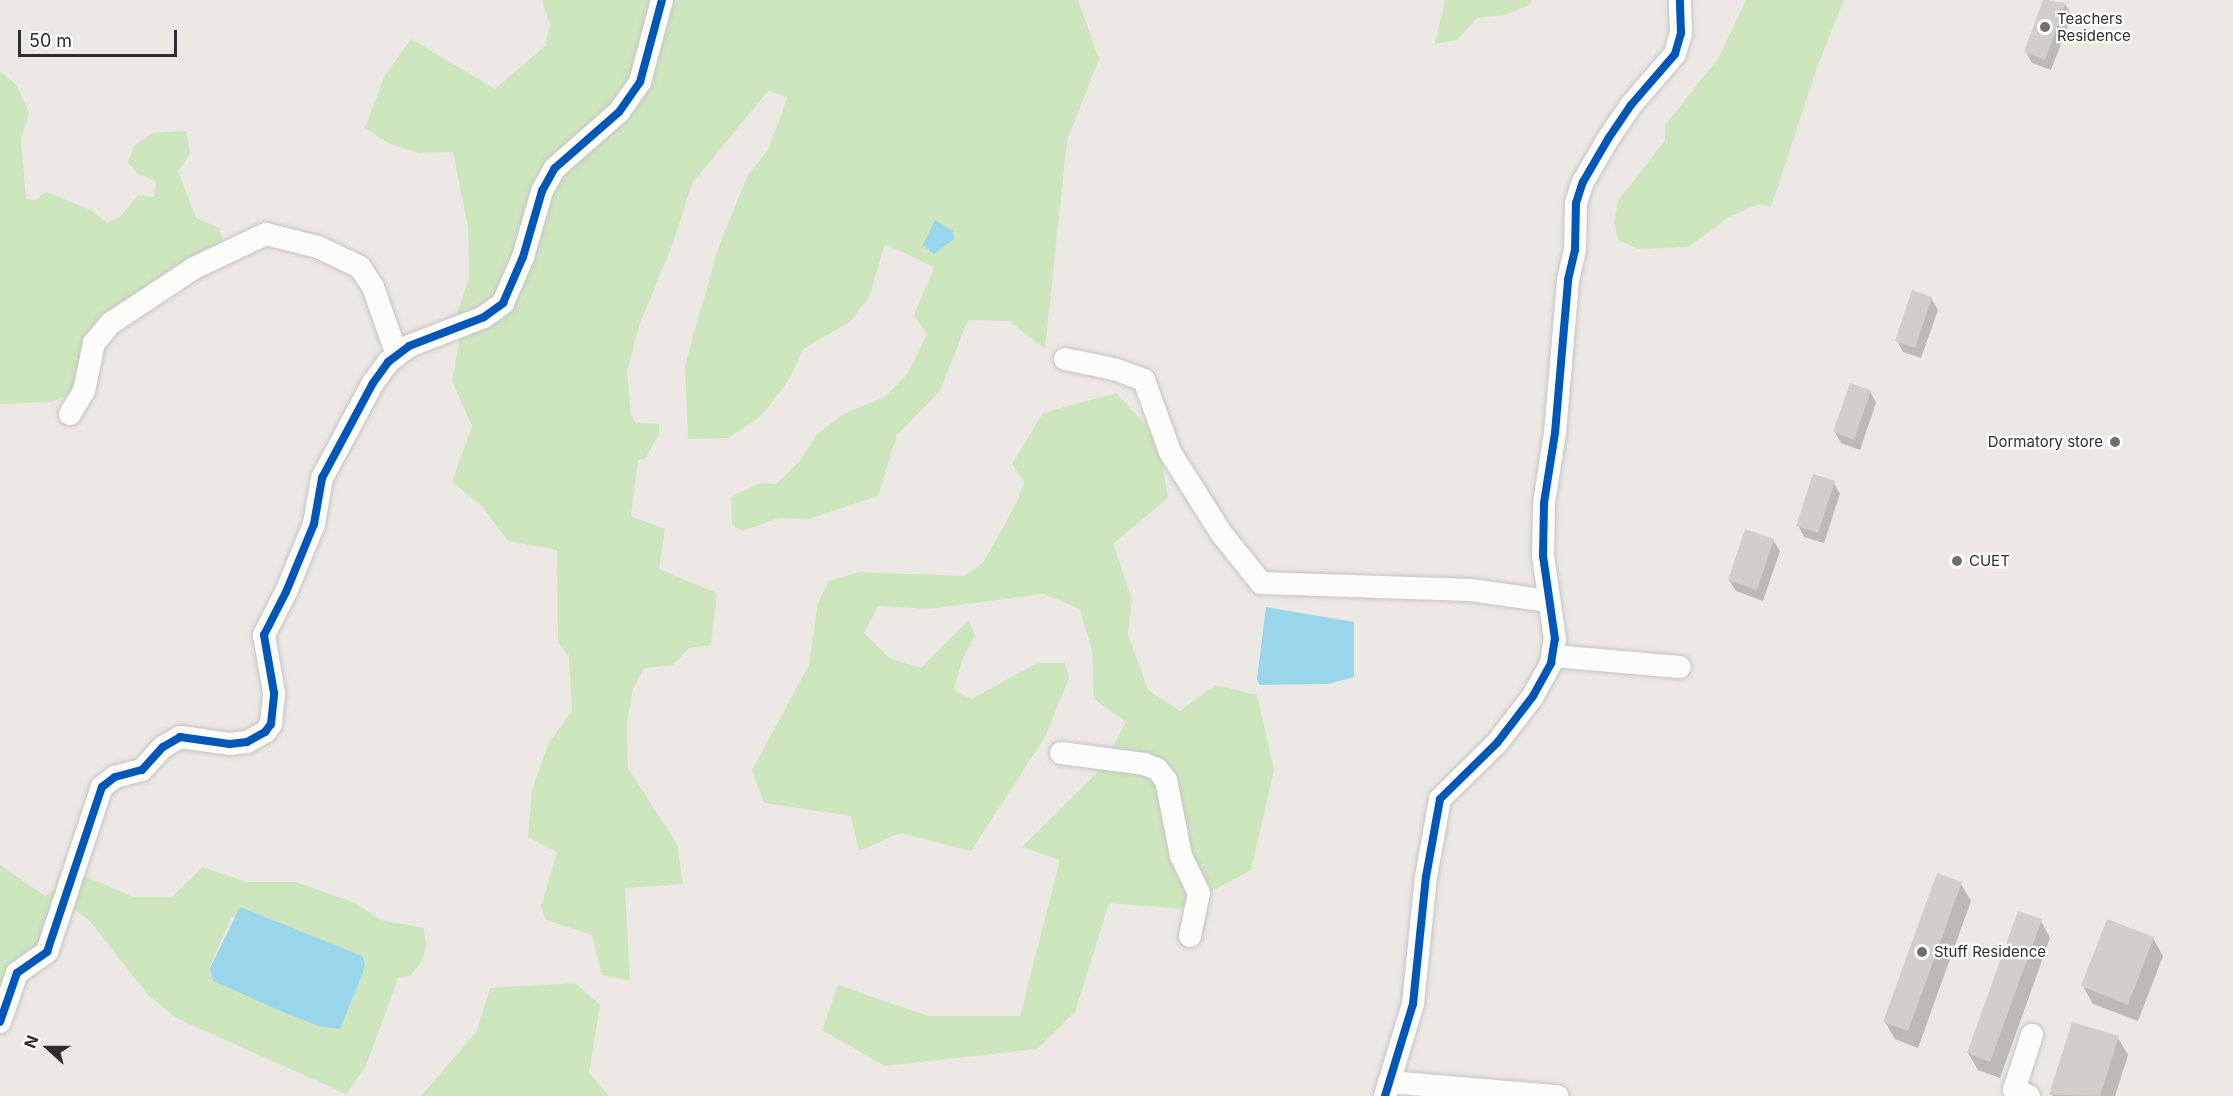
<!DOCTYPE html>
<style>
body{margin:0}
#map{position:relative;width:2233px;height:1096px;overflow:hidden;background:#ece8e4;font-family:Inter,sans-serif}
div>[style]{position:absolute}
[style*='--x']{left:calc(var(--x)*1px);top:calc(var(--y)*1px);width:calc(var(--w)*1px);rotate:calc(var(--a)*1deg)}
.green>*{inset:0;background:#cee6be}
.water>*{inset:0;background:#99d6ec}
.shadow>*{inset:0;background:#0003}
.building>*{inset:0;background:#d1cecb}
.roads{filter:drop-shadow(0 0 2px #c5c4c5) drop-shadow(0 0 2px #c5c4c5)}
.street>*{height:22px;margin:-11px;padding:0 11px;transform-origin:11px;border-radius:11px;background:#fcfcfb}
.cycleway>*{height:8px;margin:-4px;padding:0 4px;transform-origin:4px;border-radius:4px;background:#0057b8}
.dots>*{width:16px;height:16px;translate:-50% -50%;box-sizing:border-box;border:3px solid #fff;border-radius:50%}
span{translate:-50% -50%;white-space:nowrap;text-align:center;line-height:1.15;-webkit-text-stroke:4.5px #fff;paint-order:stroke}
.poi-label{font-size:15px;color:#2e2e2e}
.left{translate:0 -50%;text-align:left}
.right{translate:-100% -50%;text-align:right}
.north{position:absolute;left:18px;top:1018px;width:60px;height:60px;-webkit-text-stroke:4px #fff;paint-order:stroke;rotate:291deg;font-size:16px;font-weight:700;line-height:24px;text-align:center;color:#2e2e2e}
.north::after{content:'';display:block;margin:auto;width:21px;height:27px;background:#2e2e2e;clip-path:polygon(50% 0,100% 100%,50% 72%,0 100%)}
.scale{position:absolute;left:18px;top:30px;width:159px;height:27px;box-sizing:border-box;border:3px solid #2e2e2e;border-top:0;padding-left:8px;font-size:18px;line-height:21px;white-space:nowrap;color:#2e2e2e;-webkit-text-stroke:4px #fff;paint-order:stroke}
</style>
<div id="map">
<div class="green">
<div style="clip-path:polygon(542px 0,1078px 0,1099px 59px,1067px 140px,1045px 349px,1009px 321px,968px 320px,940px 391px,897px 435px,878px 496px,809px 519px,779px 518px,742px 531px,732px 525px,731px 497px,760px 483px,776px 484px,799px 462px,817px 434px,845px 413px,885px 397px,908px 373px,927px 334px,914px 316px,934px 267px,885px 244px,870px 295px,851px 321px,803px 349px,789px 380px,761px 416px,728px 438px,688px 439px,685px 366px,692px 340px,719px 246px,748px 175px,769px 148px,787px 98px,769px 90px,692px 183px,674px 241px,640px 323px,627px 371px,631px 415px,636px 423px,659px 424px,659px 434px,645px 459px,638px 460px,631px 516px,665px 529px,659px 569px,717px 593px,711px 645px,689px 648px,673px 665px,644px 668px,633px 689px,627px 721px,628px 768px,677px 844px,683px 884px,625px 888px,630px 981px,602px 975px,592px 935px,546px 920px,541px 907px,557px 852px,528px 837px,532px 790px,548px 744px,572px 711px,569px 656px,558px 643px,557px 550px,508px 541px,480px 504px,452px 482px,472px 426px,452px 381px,460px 338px,458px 311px,469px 278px,468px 227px,453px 152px,418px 153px,388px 143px,365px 128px,384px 77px,411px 39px,495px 89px,545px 46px,550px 25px)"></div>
<div style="clip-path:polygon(1445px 0,1532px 0,1529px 5px,1504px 15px,1477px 18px,1457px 40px,1435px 44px)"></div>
<div style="clip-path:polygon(1746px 0,1844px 0,1819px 62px,1771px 207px,1759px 204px,1729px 217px,1688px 247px,1638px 249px,1618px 240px,1614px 222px,1618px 201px,1665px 140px,1665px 125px,1718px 59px)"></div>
<div style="clip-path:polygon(0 71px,17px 86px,29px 113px,21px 139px,26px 199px,36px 200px,46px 192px,91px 210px,107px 223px,120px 217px,138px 195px,154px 197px,156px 181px,138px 174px,128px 162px,134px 146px,152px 133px,186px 131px,190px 154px,178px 171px,196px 218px,219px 228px,224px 245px,108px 324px,87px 387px,52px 402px,0 404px)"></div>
<div style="clip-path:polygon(1116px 393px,1158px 438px,1168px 498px,1113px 544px,1132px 599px,1128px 634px,1148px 690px,1180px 711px,1215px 685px,1257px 695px,1274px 770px,1251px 870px,1179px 909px,1109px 903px,1075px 1012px,1037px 1049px,885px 1066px,822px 1030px,838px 985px,928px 1016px,1020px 1016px,1060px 860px,1022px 847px,1101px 769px,1126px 722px,1094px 699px,1092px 651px,1080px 609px,1044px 594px,928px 609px,878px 606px,864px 633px,889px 658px,921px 668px,969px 620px,975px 635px,962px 660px,954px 690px,972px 699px,1037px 663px,1065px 663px,1069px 678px,1045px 737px,971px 851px,900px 833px,859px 851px,851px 816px,764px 803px,752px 770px,809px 665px,818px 603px,829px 581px,860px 572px,964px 576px,983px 563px,1017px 502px,1024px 482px,1012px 464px,1043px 413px)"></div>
<div style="clip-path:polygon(evenodd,0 865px,45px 896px,82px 875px,134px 897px,172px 897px,203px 867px,246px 882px,296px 882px,355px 903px,381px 920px,424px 928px,426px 945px,422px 961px,410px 976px,398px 978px,366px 1066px,346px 1094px,176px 1018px,148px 995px,89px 920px,69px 906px,32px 970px,0 986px,0 865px,251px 911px,362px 975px,340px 1029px,318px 1026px,285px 1013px,213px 981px,210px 967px,231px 918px,251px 911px)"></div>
<div style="clip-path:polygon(575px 983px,600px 1005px,589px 1073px,609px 1096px,421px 1096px,477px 1031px,490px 988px)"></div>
</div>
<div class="water">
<div style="clip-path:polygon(935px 220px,953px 231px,954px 239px,934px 254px,923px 245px)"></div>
<div style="clip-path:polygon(1266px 607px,1354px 622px,1354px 677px,1328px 684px,1260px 685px,1257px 679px)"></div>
<div style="clip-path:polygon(240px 907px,362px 956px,365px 964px,362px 975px,340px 1029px,318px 1026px,285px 1013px,213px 981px,210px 968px)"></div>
</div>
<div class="shadow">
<div style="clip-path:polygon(2045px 0,2065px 4px,2072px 15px,2051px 70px,2032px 63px,2026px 52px)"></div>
<div style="clip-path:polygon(1931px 298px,1938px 310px,1921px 358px,1903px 352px,1897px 341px)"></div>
<div style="clip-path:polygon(1870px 391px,1876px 403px,1860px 450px,1841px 443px,1835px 432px)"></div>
<div style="clip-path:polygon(1834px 483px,1840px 494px,1824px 543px,1804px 537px,1798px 525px)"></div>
<div style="clip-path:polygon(1773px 540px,1780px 551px,1763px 601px,1736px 591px,1729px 580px)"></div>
<div style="clip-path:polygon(1961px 884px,1971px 901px,1918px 1048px,1895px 1039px,1885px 1022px)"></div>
<div style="clip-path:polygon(2041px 921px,2050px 938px,2000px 1078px,1978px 1070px,1968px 1053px)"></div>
<div style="clip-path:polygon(2153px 938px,2163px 956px,2138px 1021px,2093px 1004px,2083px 986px)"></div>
<div style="clip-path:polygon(2118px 1038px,2128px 1055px,2115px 1096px,2052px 1096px)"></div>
</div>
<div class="building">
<div style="clip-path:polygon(2043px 0,2066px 3px,2045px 60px,2024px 52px)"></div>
<div style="clip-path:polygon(1912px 290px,1932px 297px,1915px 348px,1895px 341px)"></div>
<div style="clip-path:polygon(1850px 383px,1871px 390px,1854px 440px,1833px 432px)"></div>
<div style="clip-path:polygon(1813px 474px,1835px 481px,1818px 533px,1796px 526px)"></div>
<div style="clip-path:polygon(1745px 529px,1774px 539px,1757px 590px,1728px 580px)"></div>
<div style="clip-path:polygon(1937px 873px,1962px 882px,1908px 1031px,1883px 1022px)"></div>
<div style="clip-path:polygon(2018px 911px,2042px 919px,1990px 1062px,1967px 1053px)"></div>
<div style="clip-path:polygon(2107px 919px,2154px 937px,2128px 1005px,2081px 986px)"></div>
<div style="clip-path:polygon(2072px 1022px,2119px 1036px,2100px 1096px,2049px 1095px)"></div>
</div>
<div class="roads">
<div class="street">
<div style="--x:1065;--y:359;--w:50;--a:11.5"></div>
<div style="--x:1114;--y:369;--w:32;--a:20"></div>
<div style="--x:1144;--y:380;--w:77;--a:70.1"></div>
<div style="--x:1170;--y:452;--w:96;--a:57.8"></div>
<div style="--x:1221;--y:533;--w:64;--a:51.3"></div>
<div style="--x:1261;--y:583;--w:210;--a:1.9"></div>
<div style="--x:1471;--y:590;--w:78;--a:8.1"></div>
<div style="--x:70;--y:414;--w:27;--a:-59"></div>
<div style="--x:84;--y:391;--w:49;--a:-78.2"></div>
<div style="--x:94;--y:343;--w:26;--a:-50"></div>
<div style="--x:111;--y:323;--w:100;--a:-33.5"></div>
<div style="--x:194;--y:268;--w:80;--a:-25.3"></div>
<div style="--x:266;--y:234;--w:54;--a:14"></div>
<div style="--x:318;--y:247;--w:47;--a:25.5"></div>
<div style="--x:360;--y:267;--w:24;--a:57"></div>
<div style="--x:373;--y:287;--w:72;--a:70.6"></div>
<div style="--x:1553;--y:656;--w:127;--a:5"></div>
<div style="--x:1061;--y:753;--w:84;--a:7.5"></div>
<div style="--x:1144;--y:764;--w:14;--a:21"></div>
<div style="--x:1157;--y:769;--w:14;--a:51"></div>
<div style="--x:1166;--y:780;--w:77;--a:78.8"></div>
<div style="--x:1181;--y:856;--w:41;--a:64.1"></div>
<div style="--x:1199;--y:893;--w:44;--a:101.8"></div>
<div style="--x:0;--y:1022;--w:52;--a:-70.9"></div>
<div style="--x:17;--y:973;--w:37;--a:-35"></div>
<div style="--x:47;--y:952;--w:174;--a:-71.6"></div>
<div style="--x:102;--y:787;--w:16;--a:-38"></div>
<div style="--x:115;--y:777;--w:28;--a:-15"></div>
<div style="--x:142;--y:770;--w:31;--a:-48"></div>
<div style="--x:163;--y:747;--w:20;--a:-30"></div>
<div style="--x:180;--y:737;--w:50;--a:8"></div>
<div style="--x:230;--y:744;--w:17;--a:-7"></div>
<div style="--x:247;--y:742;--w:21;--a:-29"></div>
<div style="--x:265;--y:732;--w:10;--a:-53"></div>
<div style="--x:271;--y:724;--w:31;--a:-84"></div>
<div style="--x:274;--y:693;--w:59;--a:-99.8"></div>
<div style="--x:264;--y:635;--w:48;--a:-62.9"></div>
<div style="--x:286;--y:592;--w:74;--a:-67.6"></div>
<div style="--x:314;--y:524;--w:47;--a:-80.1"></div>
<div style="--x:322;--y:478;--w:108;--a:-61.8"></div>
<div style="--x:373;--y:383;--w:26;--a:-54"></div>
<div style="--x:388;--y:362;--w:26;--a:-37"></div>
<div style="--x:409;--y:346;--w:80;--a:-21.1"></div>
<div style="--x:484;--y:317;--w:24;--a:-36"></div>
<div style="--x:503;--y:303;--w:50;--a:-66.5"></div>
<div style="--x:523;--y:257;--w:69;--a:-73.9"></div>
<div style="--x:542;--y:191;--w:26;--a:-61"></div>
<div style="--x:555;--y:168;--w:85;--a:-41.2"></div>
<div style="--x:619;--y:112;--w:37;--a:-55"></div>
<div style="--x:640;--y:82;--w:85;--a:-75"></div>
<div style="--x:1389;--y:1082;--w:169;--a:4.8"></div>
<div style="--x:1385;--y:1096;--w:96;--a:-73.1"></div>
<div style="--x:1413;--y:1004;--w:128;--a:-84.2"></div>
<div style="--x:1426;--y:877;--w:79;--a:-79.8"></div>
<div style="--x:1440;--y:799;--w:80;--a:-44.5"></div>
<div style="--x:1497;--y:743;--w:59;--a:-52.5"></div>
<div style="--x:1533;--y:696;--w:38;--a:-61"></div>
<div style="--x:1551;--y:663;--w:24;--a:-81"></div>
<div style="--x:1555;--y:639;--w:84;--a:-98.2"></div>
<div style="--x:1543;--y:556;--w:53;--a:-88.9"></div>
<div style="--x:1544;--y:503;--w:71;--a:-81.1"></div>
<div style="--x:1555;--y:433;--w:154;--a:-85.1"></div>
<div style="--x:1568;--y:280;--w:31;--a:-77"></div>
<div style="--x:1575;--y:250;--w:47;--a:-88.8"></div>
<div style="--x:1576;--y:203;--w:22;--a:-72"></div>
<div style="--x:1583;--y:182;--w:50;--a:-59.8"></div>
<div style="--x:1608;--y:139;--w:41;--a:-55.9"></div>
<div style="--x:1631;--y:105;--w:67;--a:-49.2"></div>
<div style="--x:1675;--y:54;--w:22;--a:-74"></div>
<div style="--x:1681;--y:33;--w:33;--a:-92"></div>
<div style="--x:2029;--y:1096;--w:16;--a:-158"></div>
<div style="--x:2014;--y:1090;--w:58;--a:-71.9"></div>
</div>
</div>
<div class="cycleway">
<div style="--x:0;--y:1022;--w:52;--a:-70.9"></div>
<div style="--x:17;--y:973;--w:37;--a:-35"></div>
<div style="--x:47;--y:952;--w:174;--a:-71.6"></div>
<div style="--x:102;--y:787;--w:16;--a:-38"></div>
<div style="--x:115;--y:777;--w:28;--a:-15"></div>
<div style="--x:142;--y:770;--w:31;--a:-48"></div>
<div style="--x:163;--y:747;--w:20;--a:-30"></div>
<div style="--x:180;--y:737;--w:50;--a:8"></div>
<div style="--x:230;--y:744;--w:17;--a:-7"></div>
<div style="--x:247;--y:742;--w:21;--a:-29"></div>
<div style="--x:265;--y:732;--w:10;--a:-53"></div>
<div style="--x:271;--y:724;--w:31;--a:-84"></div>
<div style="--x:274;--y:693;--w:59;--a:-99.8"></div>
<div style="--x:264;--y:635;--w:48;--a:-62.9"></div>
<div style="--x:286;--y:592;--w:74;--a:-67.6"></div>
<div style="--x:314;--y:524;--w:47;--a:-80.1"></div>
<div style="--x:322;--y:478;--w:108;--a:-61.8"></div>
<div style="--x:373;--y:383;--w:26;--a:-54"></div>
<div style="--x:388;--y:362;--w:26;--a:-37"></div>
<div style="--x:409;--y:346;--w:80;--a:-21.1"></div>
<div style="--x:484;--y:317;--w:24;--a:-36"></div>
<div style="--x:503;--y:303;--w:50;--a:-66.5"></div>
<div style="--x:523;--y:257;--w:69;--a:-73.9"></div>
<div style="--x:542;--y:191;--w:26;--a:-61"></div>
<div style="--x:555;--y:168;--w:85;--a:-41.2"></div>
<div style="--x:619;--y:112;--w:37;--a:-55"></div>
<div style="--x:640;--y:82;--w:85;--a:-75"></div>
<div style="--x:1385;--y:1096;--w:96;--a:-73.1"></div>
<div style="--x:1413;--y:1004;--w:128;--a:-84.2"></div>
<div style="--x:1426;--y:877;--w:79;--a:-79.8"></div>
<div style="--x:1440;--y:799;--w:80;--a:-44.5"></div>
<div style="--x:1497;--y:743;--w:59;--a:-52.5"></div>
<div style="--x:1533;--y:696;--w:38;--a:-61"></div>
<div style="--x:1551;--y:663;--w:24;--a:-81"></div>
<div style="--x:1555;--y:639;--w:84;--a:-98.2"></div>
<div style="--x:1543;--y:556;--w:53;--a:-88.9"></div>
<div style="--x:1544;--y:503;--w:71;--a:-81.1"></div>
<div style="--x:1555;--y:433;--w:154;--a:-85.1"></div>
<div style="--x:1568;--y:280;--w:31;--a:-77"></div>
<div style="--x:1575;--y:250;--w:47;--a:-88.8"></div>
<div style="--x:1576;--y:203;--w:22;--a:-72"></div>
<div style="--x:1583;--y:182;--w:50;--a:-59.8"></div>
<div style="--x:1608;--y:139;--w:41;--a:-55.9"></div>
<div style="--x:1631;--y:105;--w:67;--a:-49.2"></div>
<div style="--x:1675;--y:54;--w:22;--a:-74"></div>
<div style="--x:1681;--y:33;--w:33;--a:-92"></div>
</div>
<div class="dots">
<div style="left:2045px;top:27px;background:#706f6e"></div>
<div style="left:2115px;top:442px;background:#706f6e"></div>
<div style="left:1957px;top:561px;background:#706f6e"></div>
<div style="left:1922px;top:952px;background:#706f6e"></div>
</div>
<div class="poi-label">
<span class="left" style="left:2057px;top:27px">Teachers<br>Residence</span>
<span class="right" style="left:2103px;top:442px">Dormatory store</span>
<span class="left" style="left:1969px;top:561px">CUET</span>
<span class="left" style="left:1934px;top:952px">Stuff Residence</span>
</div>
<div class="north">N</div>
<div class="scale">50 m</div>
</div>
